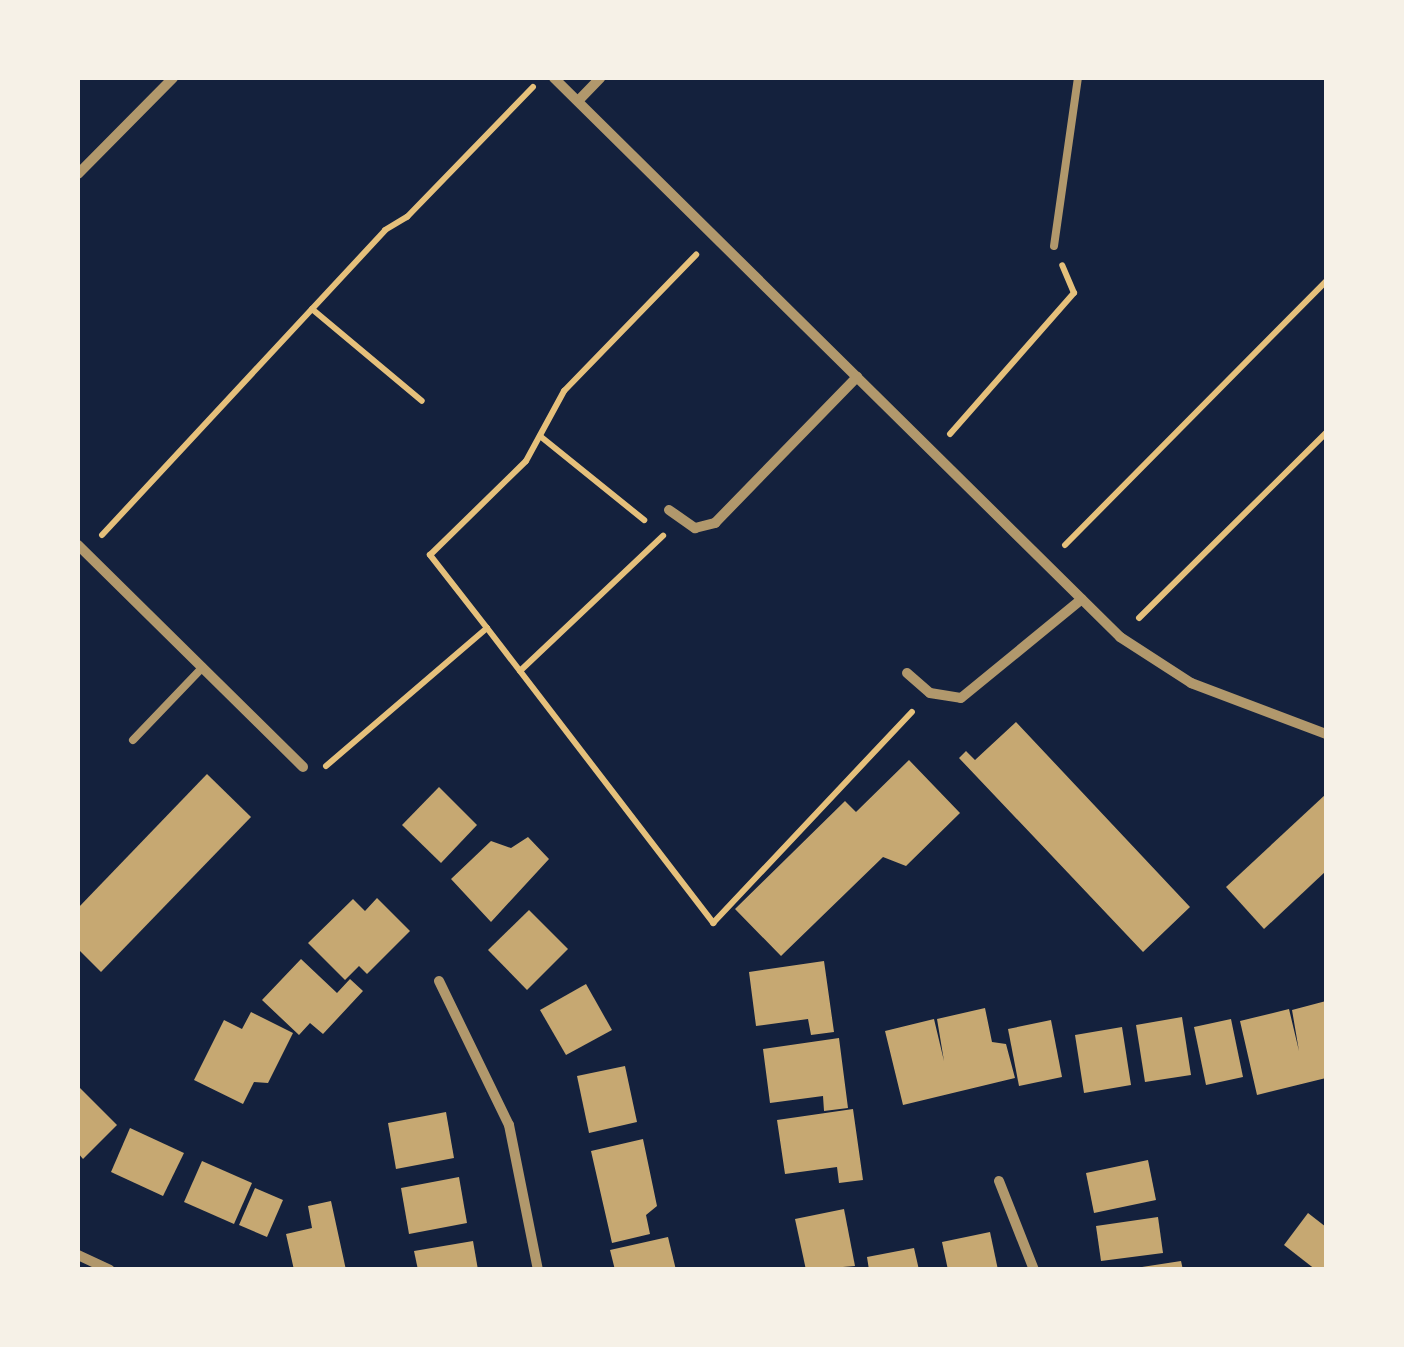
<!DOCTYPE html>
<style>
body{margin:0}
#map{position:relative;width:1404px;height:1347px;overflow:hidden;background:#14213d;font-family:"Space Grotesk",sans-serif}
div>[style]{position:absolute}
[style*='--x']{left:calc(var(--x)*1px);top:calc(var(--y)*1px);width:calc(var(--w)*1px);rotate:calc(var(--a)*1deg)}
.building>*{inset:0;background:#c6a872}
.path>*{height:6px;margin:-3px;padding:0 3px;transform-origin:3px;border-radius:3px;background:#e5c07b}
.service>*{height:8px;margin:-4px;padding:0 4px;transform-origin:4px;border-radius:4px;background:#b1986c}
.minor>*{height:10px;margin:-5px;padding:0 5px;transform-origin:5px;border-radius:5px;background:#b1986c}
span{translate:-50% -50%;white-space:nowrap;text-align:center;line-height:1.15;-webkit-text-stroke:10px #f6f1e7;paint-order:stroke}
.frame{position:absolute;inset:0;border:80px solid #f6f1e7;pointer-events:none}
</style>
<div id="map">
<div class="building">
<div style="clip-path:polygon(1016px 722px,1190px 907px,1143px 952px,959px 758px,966px 751px,975px 760px)"></div>
<div style="clip-path:polygon(909px 760px,960px 813px,906px 866px,883px 857px,781px 956px,735px 909px,845px 801px,856px 812px)"></div>
<div style="clip-path:polygon(207px 774px,251px 817px,101px 972px,78px 949px,78px 908px)"></div>
<div style="clip-path:polygon(439px 787px,477px 825px,441px 863px,402px 825px)"></div>
<div style="clip-path:polygon(1326px 794px,1326px 871px,1264px 929px,1226px 887px)"></div>
<div style="clip-path:polygon(528px 837px,549px 859px,491px 922px,451px 879px,491px 841px,511px 848px)"></div>
<div style="clip-path:polygon(377px 898px,410px 931px,367px 974px,359px 966px,345px 980px,308px 943px,353px 899px,365px 911px)"></div>
<div style="clip-path:polygon(529px 910px,568px 949px,527px 990px,488px 950px)"></div>
<div style="clip-path:polygon(301px 959px,337px 993px,350px 979px,363px 991px,323px 1034px,310px 1023px,299px 1035px,262px 1000px)"></div>
<div style="clip-path:polygon(824px 961px,834px 1032px,811px 1035px,808px 1019px,756px 1026px,749px 972px)"></div>
<div style="clip-path:polygon(586px 984px,612px 1030px,566px 1055px,540px 1010px)"></div>
<div style="clip-path:polygon(1326px 1001px,1326px 1078px,1257px 1095px,1240px 1021px,1289px 1009px,1299px 1051px,1292px 1010px)"></div>
<div style="clip-path:polygon(985px 1008px,992px 1042px,1006px 1044px,1015px 1078px,903px 1105px,885px 1031px,934px 1019px,944px 1061px,937px 1019px)"></div>
<div style="clip-path:polygon(251px 1012px,293px 1033px,268px 1083px,254px 1082px,243px 1104px,194px 1080px,224px 1020px,242px 1029px)"></div>
<div style="clip-path:polygon(1182px 1017px,1191px 1075px,1145px 1082px,1136px 1025px)"></div>
<div style="clip-path:polygon(1231px 1019px,1243px 1077px,1206px 1085px,1194px 1027px)"></div>
<div style="clip-path:polygon(1051px 1020px,1062px 1077px,1019px 1086px,1008px 1029px)"></div>
<div style="clip-path:polygon(1122px 1027px,1131px 1085px,1084px 1093px,1075px 1035px)"></div>
<div style="clip-path:polygon(839px 1038px,848px 1108px,824px 1111px,823px 1096px,770px 1103px,763px 1049px)"></div>
<div style="clip-path:polygon(625px 1066px,637px 1122px,589px 1133px,577px 1076px)"></div>
<div style="clip-path:polygon(78px 1086px,117px 1125px,83px 1159px,78px 1153px)"></div>
<div style="clip-path:polygon(853px 1109px,863px 1180px,839px 1183px,837px 1167px,785px 1174px,777px 1120px)"></div>
<div style="clip-path:polygon(446px 1112px,454px 1158px,396px 1169px,388px 1123px)"></div>
<div style="clip-path:polygon(130px 1128px,184px 1153px,163px 1196px,111px 1172px)"></div>
<div style="clip-path:polygon(643px 1139px,657px 1206px,646px 1215px,650px 1234px,612px 1243px,591px 1151px)"></div>
<div style="clip-path:polygon(1148px 1160px,1156px 1200px,1094px 1213px,1086px 1173px)"></div>
<div style="clip-path:polygon(202px 1161px,252px 1183px,234px 1224px,184px 1202px)"></div>
<div style="clip-path:polygon(459px 1177px,467px 1223px,409px 1234px,401px 1188px)"></div>
<div style="clip-path:polygon(255px 1188px,283px 1200px,267px 1237px,239px 1225px)"></div>
<div style="clip-path:polygon(331px 1201px,346px 1270px,294px 1270px,286px 1234px,312px 1228px,308px 1206px)"></div>
<div style="clip-path:polygon(844px 1209px,855px 1266px,806px 1270px,795px 1219px)"></div>
<div style="clip-path:polygon(1308px 1213px,1326px 1227px,1326px 1270px,1316px 1270px,1284px 1245px)"></div>
<div style="clip-path:polygon(1158px 1217px,1163px 1253px,1101px 1261px,1096px 1226px)"></div>
<div style="clip-path:polygon(990px 1232px,998px 1270px,948px 1270px,942px 1242px)"></div>
<div style="clip-path:polygon(668px 1237px,676px 1270px,615px 1270px,610px 1250px)"></div>
<div style="clip-path:polygon(473px 1241px,478px 1270px,418px 1270px,414px 1251px)"></div>
<div style="clip-path:polygon(914px 1248px,919px 1270px,869px 1270px,867px 1257px)"></div>
<div style="clip-path:polygon(1181px 1261px,1183px 1270px,1143px 1270px,1142px 1267px)"></div>
</div>
<div class="path">
<div style="--x:312;--y:309;--w:143;--a:39.9"></div>
<div style="--x:950;--y:434;--w:188;--a:-48.7"></div>
<div style="--x:1074;--y:293;--w:30;--a:-113"></div>
<div style="--x:540;--y:436;--w:134;--a:38.9"></div>
<div style="--x:102;--y:535;--w:416;--a:-47.1"></div>
<div style="--x:385;--y:230;--w:26;--a:-31"></div>
<div style="--x:407;--y:217;--w:181;--a:-45.9"></div>
<div style="--x:1065;--y:545;--w:371;--a:-45.3"></div>
<div style="--x:1139;--y:618;--w:263;--a:-44.7"></div>
<div style="--x:487;--y:628;--w:93;--a:-128"></div>
<div style="--x:430;--y:555;--w:134;--a:-44.4"></div>
<div style="--x:526;--y:461;--w:80;--a:-61.5"></div>
<div style="--x:564;--y:391;--w:190;--a:-45.9"></div>
<div style="--x:520;--y:671;--w:197;--a:-43.4"></div>
<div style="--x:326;--y:766;--w:212;--a:-40.6"></div>
<div style="--x:487;--y:628;--w:372;--a:52.5"></div>
<div style="--x:713;--y:923;--w:290;--a:-46.7"></div>
</div>
<div class="service">
<div style="--x:1054;--y:246;--w:170;--a:-81.9"></div>
<div style="--x:133;--y:740;--w:101;--a:-46.2"></div>
</div>
<div class="minor">
<div style="--x:554;--y:78;--w:796;--a:44.64"></div>
<div style="--x:1120;--y:637;--w:85;--a:32.9"></div>
<div style="--x:1191;--y:683;--w:144;--a:20.7"></div>
<div style="--x:578;--y:101;--w:32;--a:-46"></div>
<div style="--x:78;--y:174;--w:135;--a:-45.3"></div>
<div style="--x:669;--y:510;--w:32;--a:35"></div>
<div style="--x:695;--y:528;--w:21;--a:-14"></div>
<div style="--x:715;--y:523;--w:204;--a:-45.8"></div>
<div style="--x:78;--y:545;--w:316;--a:44.6"></div>
<div style="--x:907;--y:673;--w:30;--a:41"></div>
<div style="--x:930;--y:693;--w:31;--a:9"></div>
<div style="--x:961;--y:698;--w:156;--a:-39.3"></div>
<div style="--x:439;--y:981;--w:160;--a:64.1"></div>
<div style="--x:509;--y:1125;--w:148;--a:78.7"></div>
<div style="--x:999;--y:1181;--w:96;--a:68.5"></div>
<div style="--x:78;--y:1255;--w:35;--a:25"></div>
</div>
<div class="frame"></div>
</div>
